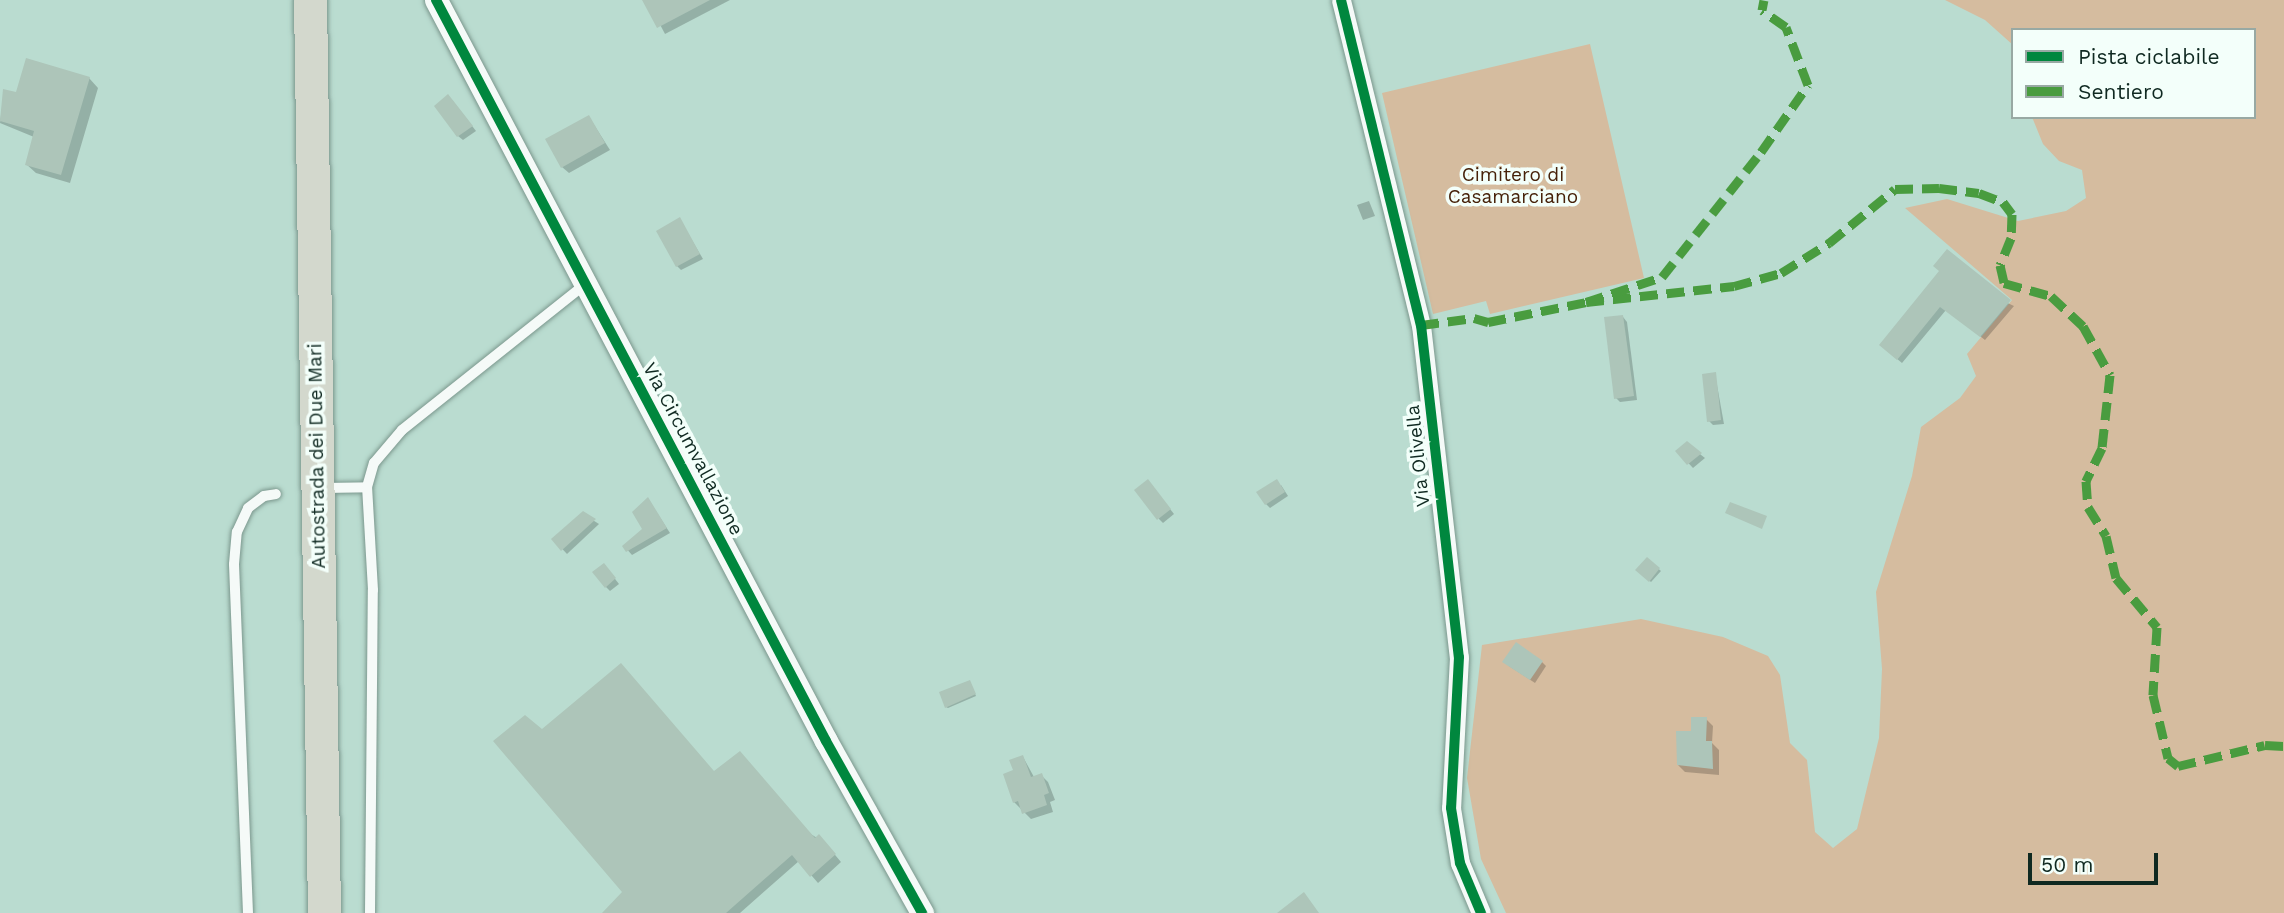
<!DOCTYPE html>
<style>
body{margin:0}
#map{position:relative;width:2284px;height:913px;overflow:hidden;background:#badcd0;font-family:"Work Sans",sans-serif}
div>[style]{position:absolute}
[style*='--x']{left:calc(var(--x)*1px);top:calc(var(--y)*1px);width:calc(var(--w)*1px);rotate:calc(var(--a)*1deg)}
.green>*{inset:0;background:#d5bc9f}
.shadow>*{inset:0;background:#0003}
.building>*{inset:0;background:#adc5b9}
.roads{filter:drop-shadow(0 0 2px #7b978d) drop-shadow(0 0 2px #7b978d)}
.service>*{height:10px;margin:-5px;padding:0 5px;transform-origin:5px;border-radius:5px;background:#f5faf8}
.minor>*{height:19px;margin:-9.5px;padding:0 9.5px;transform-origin:9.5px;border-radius:9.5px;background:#f5faf8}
.tertiary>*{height:23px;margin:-11.5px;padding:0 11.5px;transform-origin:11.5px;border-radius:11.5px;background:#f5faf8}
.motorway>*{height:33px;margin:-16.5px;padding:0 16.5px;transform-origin:16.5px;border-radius:16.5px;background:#d3d8cd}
.quiet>*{height:9px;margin-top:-4.5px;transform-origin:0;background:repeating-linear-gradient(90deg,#499c3f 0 18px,transparent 0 27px)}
.cycleway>*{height:10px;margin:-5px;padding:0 5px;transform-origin:5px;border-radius:5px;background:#00873e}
span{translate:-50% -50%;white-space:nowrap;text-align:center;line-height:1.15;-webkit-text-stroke:7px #f3fffa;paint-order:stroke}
.park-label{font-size:19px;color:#462109}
.street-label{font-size:19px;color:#0f2921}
.legend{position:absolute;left:2011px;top:28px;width:245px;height:91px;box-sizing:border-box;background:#f3fffa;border:2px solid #98a9a3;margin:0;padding:9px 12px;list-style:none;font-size:21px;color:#0f2921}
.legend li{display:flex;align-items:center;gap:14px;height:35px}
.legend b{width:35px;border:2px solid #98a9a3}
.scale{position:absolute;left:2028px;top:853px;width:130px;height:32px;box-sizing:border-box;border:4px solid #0f2921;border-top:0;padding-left:9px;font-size:21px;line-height:24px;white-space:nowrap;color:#0f2921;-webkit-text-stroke:5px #f3fffa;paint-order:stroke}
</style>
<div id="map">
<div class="green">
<div style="clip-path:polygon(1945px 0,2284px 0,2284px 913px,1506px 913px,1481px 859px,1467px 778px,1482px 645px,1641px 619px,1723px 637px,1768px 656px,1780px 675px,1790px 743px,1807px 760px,1815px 832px,1833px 848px,1857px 829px,1879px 738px,1882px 669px,1876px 592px,1912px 476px,1921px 427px,1960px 398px,1976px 376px,1967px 354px,2012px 300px,1905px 208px,1947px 199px,2018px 221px,2066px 211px,2086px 198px,2082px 170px,2059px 161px,2043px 144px,2032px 117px,2254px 117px,2254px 30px,2013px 30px,2013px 45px,1985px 20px)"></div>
<div style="clip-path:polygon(1590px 44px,1644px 278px,1490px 314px,1486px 301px,1433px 314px,1382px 93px)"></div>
</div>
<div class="shadow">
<div style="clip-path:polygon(647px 0,730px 0,665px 34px)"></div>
<div style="clip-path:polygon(89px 78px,98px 88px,70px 183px,36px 173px,26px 164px,34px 137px,0 123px,4px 91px,17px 95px)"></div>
<div style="clip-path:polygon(452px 100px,476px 131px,463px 140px,458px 136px)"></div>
<div style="clip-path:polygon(589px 117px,610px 150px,569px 173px,562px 167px)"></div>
<div style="clip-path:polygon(1369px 201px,1375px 216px,1363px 220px,1357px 205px)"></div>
<div style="clip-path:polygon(680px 220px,703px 259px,681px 270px,677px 266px)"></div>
<div style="clip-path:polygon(1941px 272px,2014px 306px,1985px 340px,1946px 310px,1902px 363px,1885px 349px)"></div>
<div style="clip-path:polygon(1623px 317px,1627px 322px,1637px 400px,1620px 402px,1616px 398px)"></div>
<div style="clip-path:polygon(1715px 374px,1724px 424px,1713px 425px,1709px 421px)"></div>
<div style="clip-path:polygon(1687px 444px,1705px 458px,1693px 468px,1677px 451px)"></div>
<div style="clip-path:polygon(1281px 485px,1288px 496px,1270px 508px,1266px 504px)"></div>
<div style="clip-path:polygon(1152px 486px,1174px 514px,1163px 523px,1159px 519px)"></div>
<div style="clip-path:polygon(648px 499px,670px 533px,632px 555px,624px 546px,645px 529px)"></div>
<div style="clip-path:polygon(583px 514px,599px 524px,567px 554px,553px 539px)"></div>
<div style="clip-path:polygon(1647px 559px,1661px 571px,1651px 582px,1637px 570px)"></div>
<div style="clip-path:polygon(608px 570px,619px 584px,610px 591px,606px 587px)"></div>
<div style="clip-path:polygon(1542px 662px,1546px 666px,1535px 683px,1509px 666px)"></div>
<div style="clip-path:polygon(970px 682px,976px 696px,948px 708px,946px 707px)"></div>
<div style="clip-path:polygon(1706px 719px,1713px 726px,1712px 743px,1719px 750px,1719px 775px,1685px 772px,1678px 765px,1693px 733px)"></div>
<div style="clip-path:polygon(542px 731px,714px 773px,825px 843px,841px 862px,818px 883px,799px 861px,740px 913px,614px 913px,624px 892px)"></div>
<div style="clip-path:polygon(1023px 757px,1034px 777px,1041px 775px,1048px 782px,1055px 800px,1050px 802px,1053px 812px,1031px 819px,1014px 802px,1015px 771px)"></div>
</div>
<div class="building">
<div style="clip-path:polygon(642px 0,710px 0,657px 28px)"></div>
<div style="clip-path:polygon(26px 58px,90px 77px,61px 175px,25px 165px,34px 131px,0 121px,3px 89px,16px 92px)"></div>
<div style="clip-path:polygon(448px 94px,473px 126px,457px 137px,434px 106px)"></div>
<div style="clip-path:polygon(589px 115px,605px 143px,561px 168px,545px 139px)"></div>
<div style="clip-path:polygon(680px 217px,700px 254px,676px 267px,656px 231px)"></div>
<div style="clip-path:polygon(1947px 249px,2011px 300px,1980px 337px,1940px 307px,1897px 360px,1879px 345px,1939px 271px,1933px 266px)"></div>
<div style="clip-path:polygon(1623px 315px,1634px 396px,1614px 399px,1604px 317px)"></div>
<div style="clip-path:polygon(1716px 372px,1721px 420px,1707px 422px,1702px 374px)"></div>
<div style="clip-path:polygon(1687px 441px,1702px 453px,1687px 465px,1675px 451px)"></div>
<div style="clip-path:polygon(1148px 479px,1171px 509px,1157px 520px,1134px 490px)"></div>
<div style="clip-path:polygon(1277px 479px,1285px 492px,1265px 505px,1256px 492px)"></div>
<div style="clip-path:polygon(648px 497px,667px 528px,626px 552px,622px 546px,642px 529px,632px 512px)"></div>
<div style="clip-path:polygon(1730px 502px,1767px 516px,1762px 529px,1725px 513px)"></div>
<div style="clip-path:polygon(583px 511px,596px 519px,561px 551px,551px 539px)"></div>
<div style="clip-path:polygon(1647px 557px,1660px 568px,1649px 582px,1635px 570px)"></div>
<div style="clip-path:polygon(604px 563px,616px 578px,605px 588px,592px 572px)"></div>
<div style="clip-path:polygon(1516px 642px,1543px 661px,1530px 680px,1502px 662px)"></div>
<div style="clip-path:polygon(621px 663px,714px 771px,740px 751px,815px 838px,819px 834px,836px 854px,810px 877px,792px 855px,726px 913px,602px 913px,622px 892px,493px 741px,525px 715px,542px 729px)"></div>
<div style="clip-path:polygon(970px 680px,976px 694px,945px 708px,939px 692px)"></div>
<div style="clip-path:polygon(1691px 717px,1707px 717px,1706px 741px,1712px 741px,1713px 769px,1677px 765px,1676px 731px,1691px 731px)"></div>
<div style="clip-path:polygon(1023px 755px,1031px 777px,1042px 773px,1049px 793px,1044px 795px,1047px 805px,1022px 814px,1018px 801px,1013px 803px,1003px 774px,1013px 770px,1009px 760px)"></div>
<div style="clip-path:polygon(1304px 892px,1319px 913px,1277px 913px)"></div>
</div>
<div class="roads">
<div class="service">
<div style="--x:328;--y:488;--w:39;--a:-1"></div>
<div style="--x:248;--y:913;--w:349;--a:-92.3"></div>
<div style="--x:234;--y:564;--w:32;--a:-85"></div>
<div style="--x:237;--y:532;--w:26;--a:-65"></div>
<div style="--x:248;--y:508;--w:20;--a:-37"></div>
<div style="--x:264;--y:496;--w:12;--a:-9"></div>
<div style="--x:370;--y:913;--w:323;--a:-89.5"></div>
<div style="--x:373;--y:590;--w:103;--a:-93.3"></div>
<div style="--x:367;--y:487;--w:25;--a:-74"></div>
<div style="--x:374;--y:463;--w:43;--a:-49.7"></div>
<div style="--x:402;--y:430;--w:233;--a:-38.5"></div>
</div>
<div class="minor">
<div style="--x:1341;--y:0;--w:335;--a:76.2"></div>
<div style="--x:1421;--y:325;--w:334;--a:83.5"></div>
<div style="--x:1459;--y:657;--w:151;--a:93"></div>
<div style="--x:1451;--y:808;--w:56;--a:80.7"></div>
<div style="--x:1460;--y:863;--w:54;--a:67.2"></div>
</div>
<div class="tertiary">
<div style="--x:436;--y:0;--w:837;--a:62.24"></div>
<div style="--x:826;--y:741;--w:197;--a:60.8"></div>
</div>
<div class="motorway">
<div style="--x:310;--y:0;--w:913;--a:89.12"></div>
</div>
</div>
<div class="quiet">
<div style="--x:1586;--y:302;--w:149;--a:-6.2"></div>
<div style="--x:1734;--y:286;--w:49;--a:-15.5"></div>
<div style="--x:1781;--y:273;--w:57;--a:-32"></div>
<div style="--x:1829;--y:243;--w:85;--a:-39.3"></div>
<div style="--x:1895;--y:189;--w:44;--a:-1.3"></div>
<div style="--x:1939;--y:188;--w:40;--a:7.1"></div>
<div style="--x:1979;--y:193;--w:26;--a:21"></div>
<div style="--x:2003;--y:202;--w:15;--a:53"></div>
<div style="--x:2012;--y:214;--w:24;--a:92"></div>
<div style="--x:2011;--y:238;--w:29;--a:112"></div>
<div style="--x:2000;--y:265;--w:18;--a:77"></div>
<div style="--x:2004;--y:283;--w:49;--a:15.5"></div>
<div style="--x:2051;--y:296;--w:44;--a:43.2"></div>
<div style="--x:2083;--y:326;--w:56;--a:61.1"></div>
<div style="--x:2110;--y:375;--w:73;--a:96.3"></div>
<div style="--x:2102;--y:448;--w:37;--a:116"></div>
<div style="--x:2086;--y:481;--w:26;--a:86"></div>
<div style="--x:2088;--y:507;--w:34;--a:58"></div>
<div style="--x:2106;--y:536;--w:43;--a:76.6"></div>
<div style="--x:2116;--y:578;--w:64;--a:50.1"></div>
<div style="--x:2157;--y:627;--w:68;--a:93.4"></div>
<div style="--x:2153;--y:695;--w:65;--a:76.6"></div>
<div style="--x:2168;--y:758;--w:13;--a:39"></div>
<div style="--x:2178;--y:766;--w:89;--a:-13.6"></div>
<div style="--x:2265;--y:745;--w:19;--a:3"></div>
<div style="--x:1421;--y:325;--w:53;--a:-7.5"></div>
<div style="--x:1474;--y:318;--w:15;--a:16"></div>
<div style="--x:1488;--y:322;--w:100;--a:-11.5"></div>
<div style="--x:1586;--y:302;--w:80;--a:-18.2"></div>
<div style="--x:1662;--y:277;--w:159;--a:-51.6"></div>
<div style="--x:1761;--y:152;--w:82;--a:-55"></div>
<div style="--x:1808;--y:85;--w:62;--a:-110.8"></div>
<div style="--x:1786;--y:27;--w:29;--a:-145"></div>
<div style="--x:1762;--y:10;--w:10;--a:-79"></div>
</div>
<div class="cycleway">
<div style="--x:436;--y:0;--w:837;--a:62.24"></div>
<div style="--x:826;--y:741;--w:197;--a:60.8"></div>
<div style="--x:1341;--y:0;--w:335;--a:76.2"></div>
<div style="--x:1421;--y:325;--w:334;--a:83.5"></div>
<div style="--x:1459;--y:657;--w:151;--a:93"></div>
<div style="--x:1451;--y:808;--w:56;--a:80.7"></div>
<div style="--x:1460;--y:863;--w:54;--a:67.2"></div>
</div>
<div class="park-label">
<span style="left:1513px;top:186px">Cimitero di<br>Casamarciano</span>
</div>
<div class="street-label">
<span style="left:693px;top:449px;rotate:62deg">Via Circumvallazione</span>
<span style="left:317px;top:456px;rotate:-91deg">Autostrada dei Due Mari</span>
<span style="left:1418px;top:456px;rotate:-96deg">Via Olivella</span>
</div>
<ul class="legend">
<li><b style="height:9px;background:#00873e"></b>Pista ciclabile</li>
<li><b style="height:9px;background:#499c3f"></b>Sentiero</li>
</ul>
<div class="scale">50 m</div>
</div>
